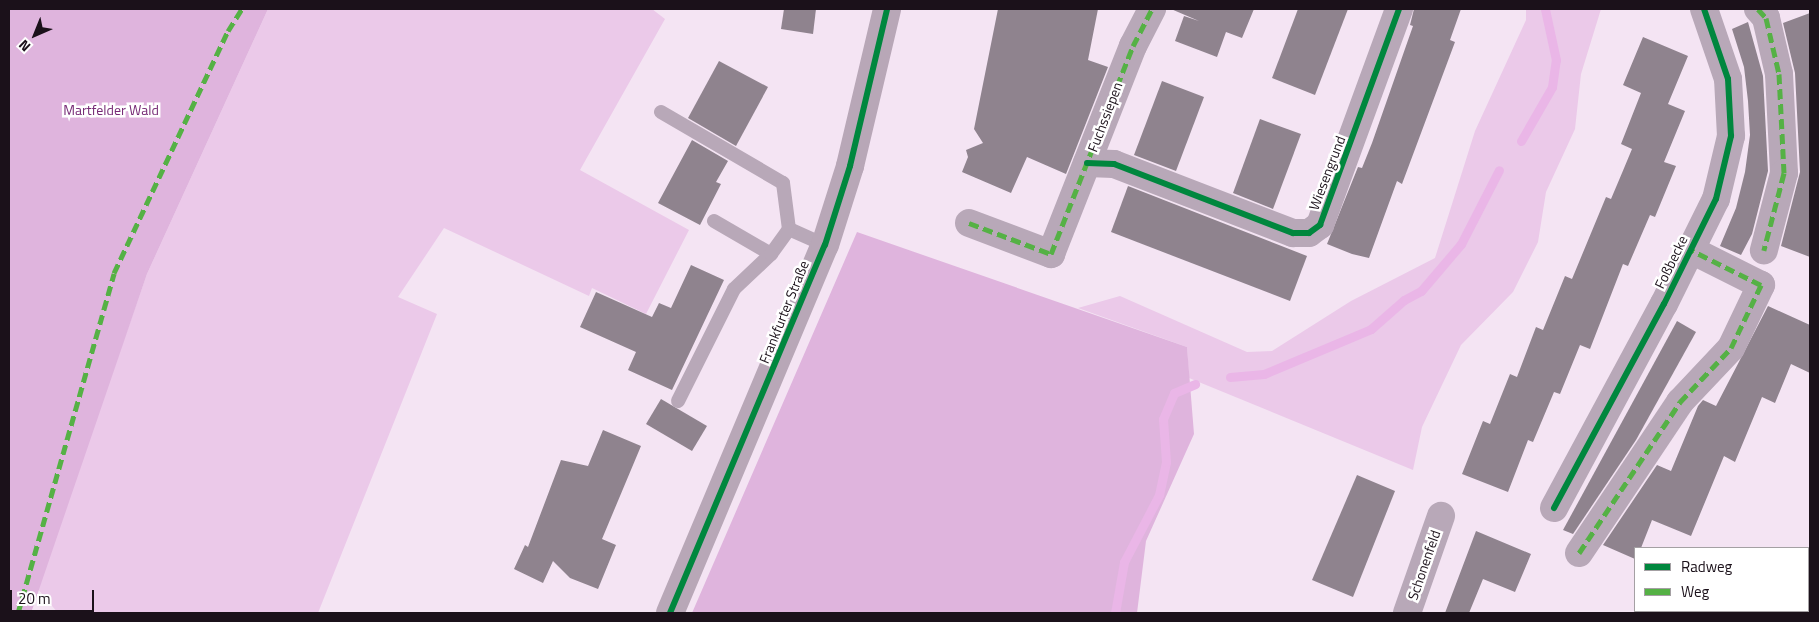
<!DOCTYPE html>
<meta charset="utf-8">
<style>
body{margin:0}
#map{position:relative;width:1819px;height:622px;overflow:hidden;background:#f4e4f3;font-family:"Titillium Web",sans-serif}
div>[style]{position:absolute}
[style*='--x']{left:calc(var(--x)*1px);top:calc(var(--y)*1px);width:calc(var(--w)*1px);rotate:calc(var(--a)*1deg)}
.green>*{inset:0;background:#ebc9e9}
.forest>*{inset:0;background:#dfb4dd}
.stream>*{height:9px;margin:-4.5px;padding:0 4.5px;transform-origin:4.5px;border-radius:4.5px;background:#eab6e7}
.building>*{inset:0;background:#8f838e}
.service>*{height:14px;margin:-7px;padding:0 7px;transform-origin:7px;border-radius:7px;background:#b8a8b8}
.minor>*{height:28px;margin:-14px;padding:0 14px;transform-origin:14px;border-radius:14px;background:#b8a8b8}
.secondary>*{height:28px;margin:-14px;padding:0 14px;transform-origin:14px;border-radius:14px;background:#b8a7b7}
.quiet>*{height:5px;margin-top:-2.5px;transform-origin:0;background:repeating-linear-gradient(90deg,#55b145 0 10px,transparent 0 15px)}
.cycleway>*{height:6px;margin:-3px;padding:0 3px;transform-origin:3px;border-radius:3px;background:#00873e}
span{translate:-50% -50%;white-space:nowrap;text-align:center;line-height:1.15;-webkit-text-stroke:5px #fff;paint-order:stroke}
.park-label{font-size:14px;color:#762a75}
.street-label{font-size:14px;color:#1b111a}
.frame{position:absolute;inset:0;border:10px solid #1b111a;pointer-events:none}
.legend{position:absolute;left:1634px;top:547px;width:175px;height:65px;box-sizing:border-box;background:#fff;border:1px solid #a4a0a3;margin:0;padding:6px 9px;list-style:none;font-size:15px;color:#1b111a}
.legend li{display:flex;align-items:center;gap:10px;height:25px}
.legend b{width:25px;border:1px solid #a4a0a3}
.north{position:absolute;left:10px;top:10px;width:50px;height:50px;-webkit-text-stroke:4px #fff;paint-order:stroke;rotate:224deg;font-size:14px;font-weight:700;line-height:20px;text-align:center;color:#1b111a}
.north::after{content:'';display:block;margin:auto;width:18px;height:22px;background:#1b111a;clip-path:polygon(50% 0,100% 100%,50% 72%,0 100%)}
.scale{position:absolute;left:10px;top:590px;width:84px;height:22px;box-sizing:border-box;border:2px solid #1b111a;border-top:0;padding-left:6px;font-size:15px;line-height:18px;white-space:nowrap;color:#1b111a;-webkit-text-stroke:4px #fff;paint-order:stroke}
</style>
<div id="map">
<div class="green">
<div style="clip-path:polygon(268px 9px,652px 9px,665px 19px,580px 170px,689px 230px,646px 314px,592px 288px,589px 296px,444px 228px,398px 297px,437px 314px,318px 613px,58px 613px,37px 588px,147px 274px)"></div>
<div style="clip-path:polygon(1526px 9px,1601px 9px,1581px 74px,1575px 129px,1546px 192px,1538px 242px,1513px 292px,1461px 345px,1422px 427px,1413px 470px,1189px 378px,1187px 347px,1078px 308px,1120px 296px,1247px 352px,1272px 351px,1351px 301px,1435px 258px,1475px 131px,1526px 20px)"></div>
</div>
<div class="forest">
<div style="clip-path:polygon(9px 9px,268px 9px,147px 274px,31px 613px,9px 613px)"></div>
<div style="clip-path:polygon(857px 232px,1187px 347px,1194px 434px,1146px 541px,1137px 613px,692px 613px)"></div>
</div>
<div class="stream">
<div style="--x:1521;--y:141;--w:62;--a:-60.1"></div>
<div style="--x:1552;--y:87;--w:27;--a:-82"></div>
<div style="--x:1556;--y:60;--w:52;--a:-102.2"></div>
<div style="--x:1230;--y:377;--w:34;--a:-5"></div>
<div style="--x:1264;--y:374;--w:116;--a:-22.8"></div>
<div style="--x:1371;--y:329;--w:44;--a:-41.3"></div>
<div style="--x:1404;--y:300;--w:19;--a:-28"></div>
<div style="--x:1421;--y:291;--w:62;--a:-49.6"></div>
<div style="--x:1461;--y:244;--w:83;--a:-62.8"></div>
<div style="--x:1115;--y:613;--w:52;--a:-80"></div>
<div style="--x:1124;--y:562;--w:76;--a:-62.4"></div>
<div style="--x:1159;--y:495;--w:34;--a:-78"></div>
<div style="--x:1166;--y:462;--w:43;--a:-94"></div>
<div style="--x:1163;--y:419;--w:28;--a:-67"></div>
<div style="--x:1174;--y:393;--w:23;--a:-23"></div>
</div>
<div class="building">
<div style="clip-path:polygon(784px 9px,816px 9px,813px 34px,781px 29px)"></div>
<div style="clip-path:polygon(998px 9px,1098px 9px,1088px 60px,1108px 67px,1066px 174px,1027px 157px,1011px 193px,962px 172px,968px 157px,966px 150px,983px 143px,974px 129px)"></div>
<div style="clip-path:polygon(1171px 9px,1254px 9px,1242px 38px,1226px 32px,1217px 57px,1175px 41px,1184px 16px,1199px 21px)"></div>
<div style="clip-path:polygon(1298px 9px,1348px 9px,1315px 95px,1272px 78px)"></div>
<div style="clip-path:polygon(1414px 9px,1461px 9px,1450px 40px,1455px 42px,1402px 184px,1397px 181px,1369px 258px,1352px 254px,1327px 244px,1358px 167px,1362px 168px,1372px 143px,1413px 26px,1410px 25px)"></div>
<div style="clip-path:polygon(1810px 13px,1810px 257px,1781px 246px,1800px 172px,1795px 73px,1783px 23px)"></div>
<div style="clip-path:polygon(1748px 22px,1763px 76px,1768px 171px,1752px 234px,1741px 255px,1720px 246px,1736px 208px,1745px 172px,1750px 135px,1748px 101px,1744px 67px,1732px 29px)"></div>
<div style="clip-path:polygon(1643px 37px,1688px 56px,1668px 104px,1685px 111px,1664px 162px,1676px 166px,1655px 217px,1650px 215px,1628px 266px,1623px 264px,1590px 349px,1580px 345px,1560px 394px,1554px 392px,1533px 442px,1528px 440px,1508px 492px,1462px 474px,1483px 421px,1490px 424px,1510px 374px,1517px 377px,1536px 327px,1543px 330px,1565px 276px,1572px 279px,1606px 197px,1611px 199px,1622px 173px,1632px 149px,1621px 144px,1641px 93px,1623px 85px)"></div>
<div style="clip-path:polygon(719px 61px,768px 87px,736px 146px,688px 118px)"></div>
<div style="clip-path:polygon(1162px 81px,1204px 97px,1176px 171px,1134px 155px)"></div>
<div style="clip-path:polygon(1260px 119px,1301px 134px,1273px 209px,1233px 193px)"></div>
<div style="clip-path:polygon(692px 140px,728px 161px,716px 182px,721px 184px,700px 225px,658px 203px)"></div>
<div style="clip-path:polygon(1128px 186px,1307px 256px,1290px 301px,1111px 232px)"></div>
<div style="clip-path:polygon(691px 265px,724px 280px,672px 390px,628px 370px,636px 352px,580px 327px,596px 292px,652px 317px,659px 303px,671px 308px)"></div>
<div style="clip-path:polygon(1768px 306px,1810px 325px,1810px 373px,1791px 364px,1775px 403px,1762px 397px,1735px 462px,1724px 456px,1691px 536px,1652px 520px,1641px 548px,1635px 548px,1635px 559px,1603px 545px,1657px 465px,1671px 471px,1698px 406px,1703px 400px,1716px 406px)"></div>
<div style="clip-path:polygon(1677px 321px,1696px 332px,1636px 440px,1573px 534px,1563px 530px)"></div>
<div style="clip-path:polygon(661px 399px,707px 426px,692px 451px,646px 424px)"></div>
<div style="clip-path:polygon(603px 430px,641px 446px,602px 539px,616px 545px,598px 589px,570px 578px,553px 561px,543px 583px,514px 569px,525px 545px,528px 547px,561px 460px,588px 466px)"></div>
<div style="clip-path:polygon(1357px 475px,1395px 491px,1353px 597px,1312px 580px)"></div>
<div style="clip-path:polygon(1476px 531px,1531px 554px,1515px 592px,1483px 579px,1469px 613px,1445px 613px)"></div>
</div>
<div class="service">
<div style="--x:661;--y:112;--w:141;--a:30.2"></div>
<div style="--x:783;--y:183;--w:46;--a:82.6"></div>
<div style="--x:789;--y:229;--w:39;--a:24"></div>
<div style="--x:714;--y:221;--w:66;--a:30.1"></div>
<div style="--x:678;--y:401;--w:125;--a:-63.4"></div>
<div style="--x:734;--y:289;--w:51;--a:-43.4"></div>
<div style="--x:771;--y:254;--w:31;--a:-54"></div>
</div>
<div class="minor">
<div style="--x:1758;--y:9;--w:12;--a:48"></div>
<div style="--x:1766;--y:18;--w:57;--a:76.9"></div>
<div style="--x:1779;--y:74;--w:99;--a:87.1"></div>
<div style="--x:1784;--y:173;--w:80;--a:104.6"></div>
<div style="--x:1087;--y:163;--w:27;--a:2"></div>
<div style="--x:1114;--y:164;--w:192;--a:21.1"></div>
<div style="--x:1293;--y:233;--w:16;--a:0"></div>
<div style="--x:1309;--y:233;--w:14;--a:-36"></div>
<div style="--x:1320;--y:225;--w:230;--a:-69.9"></div>
<div style="--x:969;--y:223;--w:88;--a:20.7"></div>
<div style="--x:1051;--y:254;--w:224;--a:-68.5"></div>
<div style="--x:1133;--y:46;--w:42;--a:-62.8"></div>
<div style="--x:1554;--y:508;--w:232;--a:-61.7"></div>
<div style="--x:1664;--y:304;--w:117;--a:-63.7"></div>
<div style="--x:1716;--y:199;--w:65;--a:-76.6"></div>
<div style="--x:1731;--y:136;--w:57;--a:-93"></div>
<div style="--x:1728;--y:79;--w:74;--a:-108.9"></div>
<div style="--x:1579;--y:553;--w:182;--a:-56.2"></div>
<div style="--x:1680;--y:402;--w:74;--a:-46.6"></div>
<div style="--x:1731;--y:348;--w:70;--a:-64.5"></div>
<div style="--x:1761;--y:285;--w:78;--a:-153.4"></div>
<div style="--x:1407;--y:613;--w:103;--a:-70.7"></div>
</div>
<div class="secondary">
<div style="--x:670;--y:613;--w:399;--a:-67.2"></div>
<div style="--x:825;--y:245;--w:83;--a:-72.4"></div>
<div style="--x:850;--y:166;--w:161;--a:-76.7"></div>
</div>
<div class="quiet">
<div style="--x:1758;--y:9;--w:12;--a:48"></div>
<div style="--x:1766;--y:18;--w:57;--a:76.9"></div>
<div style="--x:1779;--y:74;--w:99;--a:87.1"></div>
<div style="--x:1784;--y:173;--w:80;--a:104.6"></div>
<div style="--x:969;--y:223;--w:88;--a:20.7"></div>
<div style="--x:1051;--y:254;--w:224;--a:-68.5"></div>
<div style="--x:1133;--y:46;--w:42;--a:-62.8"></div>
<div style="--x:1579;--y:553;--w:182;--a:-56.2"></div>
<div style="--x:1680;--y:402;--w:74;--a:-46.6"></div>
<div style="--x:1731;--y:348;--w:70;--a:-64.5"></div>
<div style="--x:1761;--y:285;--w:78;--a:-153.4"></div>
<div style="--x:18;--y:613;--w:353;--a:-74.2"></div>
<div style="--x:114;--y:273;--w:268;--a:-64.8"></div>
<div style="--x:228;--y:31;--w:26;--a:-58"></div>
</div>
<div class="cycleway">
<div style="--x:1087;--y:163;--w:27;--a:2"></div>
<div style="--x:1114;--y:164;--w:192;--a:21.1"></div>
<div style="--x:1293;--y:233;--w:16;--a:0"></div>
<div style="--x:1309;--y:233;--w:14;--a:-36"></div>
<div style="--x:1320;--y:225;--w:230;--a:-69.9"></div>
<div style="--x:1554;--y:508;--w:232;--a:-61.7"></div>
<div style="--x:1664;--y:304;--w:117;--a:-63.7"></div>
<div style="--x:1716;--y:199;--w:65;--a:-76.6"></div>
<div style="--x:1731;--y:136;--w:57;--a:-93"></div>
<div style="--x:1728;--y:79;--w:74;--a:-108.9"></div>
<div style="--x:670;--y:613;--w:399;--a:-67.2"></div>
<div style="--x:825;--y:245;--w:83;--a:-72.4"></div>
<div style="--x:850;--y:166;--w:161;--a:-76.7"></div>
</div>
<div class="park-label">
<span style="left:111px;top:110px">Martfelder Wald</span>
</div>
<div class="street-label">
<span style="left:1105px;top:117px;rotate:-69deg">Fuchssiepen</span>
<span style="left:1327px;top:173px;rotate:-69deg">Wiesengrund</span>
<span style="left:1671px;top:262px;rotate:-64deg">Foßbecke</span>
<span style="left:784px;top:312px;rotate:-68deg">Frankfurter Straße</span>
<span style="left:1424px;top:565px;rotate:-71deg">Schonenfeld</span>
</div>
<div class="frame"></div>
<ul class="legend">
<li><b style="height:6px;background:#00873e"></b>Radweg</li>
<li><b style="height:6px;background:#55b145"></b>Weg</li>
</ul>
<div class="north">N</div>
<div class="scale">20 m</div>
</div>
